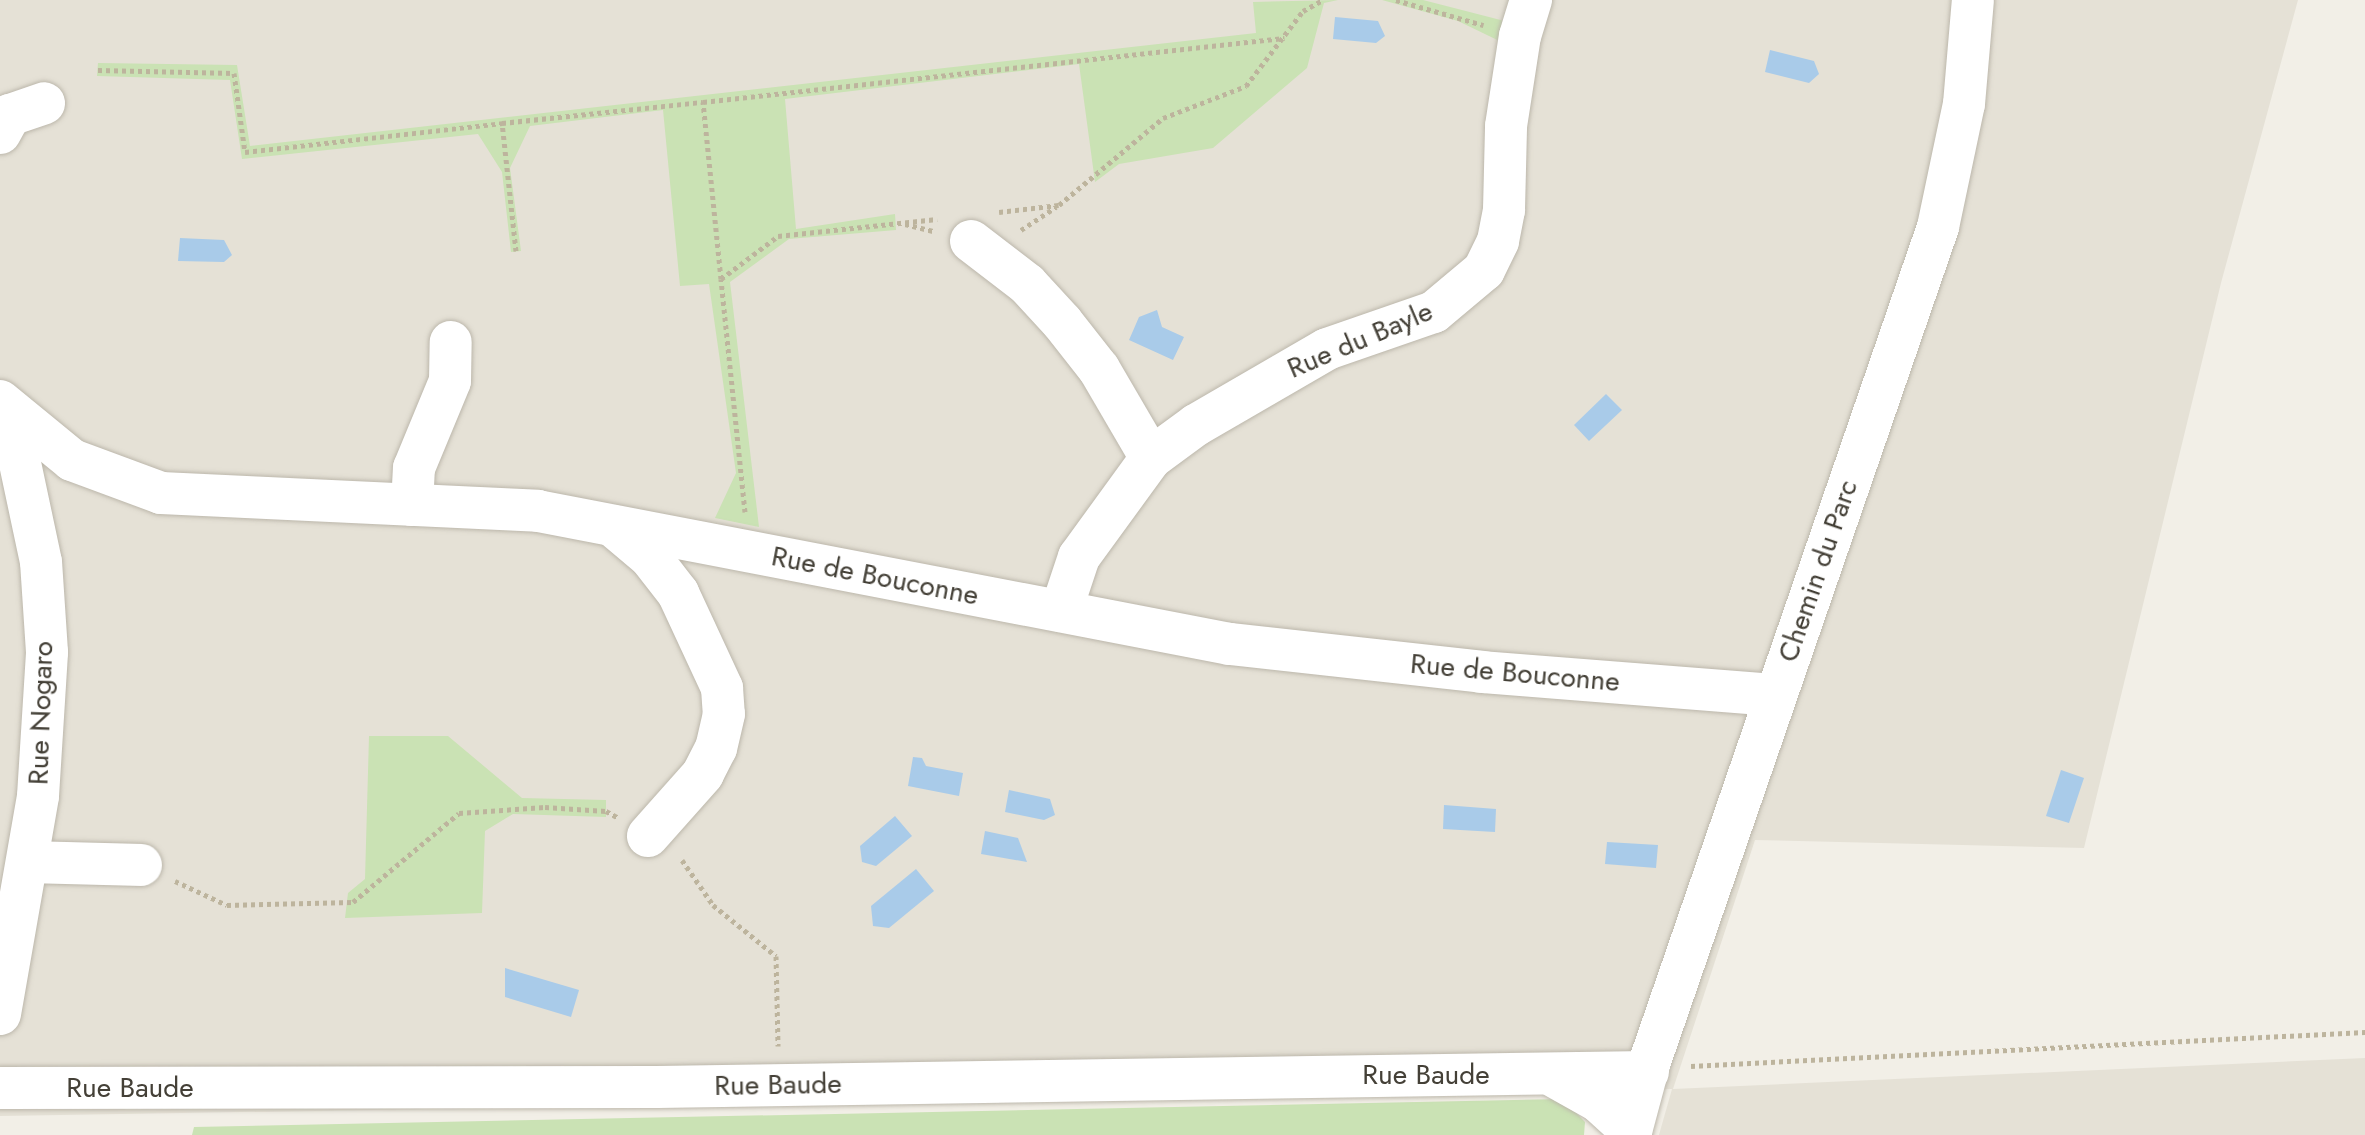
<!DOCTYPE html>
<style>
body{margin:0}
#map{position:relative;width:2365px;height:1135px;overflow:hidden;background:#f2efe7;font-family:Jost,sans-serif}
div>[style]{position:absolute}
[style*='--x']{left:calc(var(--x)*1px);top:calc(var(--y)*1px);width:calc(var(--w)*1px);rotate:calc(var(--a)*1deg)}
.residential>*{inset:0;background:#e5e1d6}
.green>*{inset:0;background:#cae2b4}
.water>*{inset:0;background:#a9cbe9}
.path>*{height:5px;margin-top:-2.5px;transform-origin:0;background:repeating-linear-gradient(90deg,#bdb49d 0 4px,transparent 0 8px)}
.roads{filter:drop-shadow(0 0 2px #bcb7ab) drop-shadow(0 0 2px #bcb7ab)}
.street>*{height:42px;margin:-21px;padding:0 21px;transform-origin:21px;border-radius:21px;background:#fff}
span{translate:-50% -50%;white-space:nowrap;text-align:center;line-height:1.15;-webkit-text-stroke:6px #fff;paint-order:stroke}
.street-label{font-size:28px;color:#444037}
</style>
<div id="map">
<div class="residential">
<div style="clip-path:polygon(0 0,2298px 0,2221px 283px,2084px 848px,1755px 840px,1673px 1089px,2365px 1058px,2365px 1135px,1659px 1135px,1672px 1089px,0 1116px)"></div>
</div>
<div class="green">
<div style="clip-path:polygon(1338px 0,1324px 3px,1307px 68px,1213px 148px,1119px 164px,1095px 182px,1079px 64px,785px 99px,796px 229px,895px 214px,896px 230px,789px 239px,730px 282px,759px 527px,715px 518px,736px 473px,709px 284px,680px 286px,663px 110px,530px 126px,510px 168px,521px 251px,511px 252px,502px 172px,478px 134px,242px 159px,230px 80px,97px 76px,98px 63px,237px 65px,250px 146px,1256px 33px,1253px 2px)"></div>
<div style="clip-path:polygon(1382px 0,1423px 0,1524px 26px,1518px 50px,1458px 21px)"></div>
<div style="clip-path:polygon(369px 736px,448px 736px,522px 798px,606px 800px,606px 817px,513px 814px,485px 831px,482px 913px,345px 918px,348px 893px,365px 879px)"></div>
<div style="clip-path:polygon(1563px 1099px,1585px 1122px,1584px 1135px,192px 1135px,194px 1127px)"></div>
</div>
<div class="water">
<div style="clip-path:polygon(1335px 17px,1378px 21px,1385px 36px,1376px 43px,1333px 39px)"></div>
<div style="clip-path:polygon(1770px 50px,1814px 61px,1819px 74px,1809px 83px,1765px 72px)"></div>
<div style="clip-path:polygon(180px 238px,224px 240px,232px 255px,224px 262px,178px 261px)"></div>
<div style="clip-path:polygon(1157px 310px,1162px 327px,1184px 337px,1173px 360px,1129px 340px,1139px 317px)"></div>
<div style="clip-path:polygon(1606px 394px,1622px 410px,1589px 441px,1574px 425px)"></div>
<div style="clip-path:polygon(913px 757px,922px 758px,926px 766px,963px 773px,959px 796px,908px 786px)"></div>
<div style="clip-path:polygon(2061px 770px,2084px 778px,2069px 823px,2046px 816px)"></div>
<div style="clip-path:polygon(1009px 790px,1050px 799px,1055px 815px,1044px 820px,1005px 812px)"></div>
<div style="clip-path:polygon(1444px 805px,1496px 809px,1495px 832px,1443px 829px)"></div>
<div style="clip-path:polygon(895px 816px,912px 836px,876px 866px,862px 862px,860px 846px)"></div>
<div style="clip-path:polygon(985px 831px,1018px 838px,1027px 862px,981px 854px)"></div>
<div style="clip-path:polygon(1607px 842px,1658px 845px,1656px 868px,1605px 864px)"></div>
<div style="clip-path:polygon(916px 869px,934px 891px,889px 928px,873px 926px,871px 906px)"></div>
<div style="clip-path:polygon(505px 968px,579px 990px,571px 1017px,505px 997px)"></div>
</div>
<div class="path">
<div style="--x:1396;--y:0;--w:91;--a:16"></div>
<div style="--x:98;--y:70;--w:136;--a:1.3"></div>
<div style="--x:234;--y:73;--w:80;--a:82.1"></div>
<div style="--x:245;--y:152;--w:259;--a:-6.4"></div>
<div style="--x:999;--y:212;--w:60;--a:-6.7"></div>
<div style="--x:1059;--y:205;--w:136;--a:-39.9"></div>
<div style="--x:1163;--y:118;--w:89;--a:-21.1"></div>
<div style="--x:1246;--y:86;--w:94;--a:-52.8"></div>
<div style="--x:1303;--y:11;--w:23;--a:-29"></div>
<div style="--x:905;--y:224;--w:30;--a:14"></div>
<div style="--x:1021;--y:230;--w:42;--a:-33.3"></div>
<div style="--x:516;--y:251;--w:129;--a:-96.2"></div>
<div style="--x:502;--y:123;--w:202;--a:-6"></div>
<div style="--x:721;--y:279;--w:178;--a:-95.8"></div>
<div style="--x:703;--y:102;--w:585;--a:-6.29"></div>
<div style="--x:745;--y:512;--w:234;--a:-95.9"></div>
<div style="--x:721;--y:279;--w:71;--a:-37"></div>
<div style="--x:778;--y:236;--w:160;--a:-6.1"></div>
<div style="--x:682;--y:860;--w:55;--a:55.4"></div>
<div style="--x:713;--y:905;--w:81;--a:39"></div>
<div style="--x:776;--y:956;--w:90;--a:88.7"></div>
<div style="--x:175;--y:881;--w:57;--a:24.8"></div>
<div style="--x:227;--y:905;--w:126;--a:-1.4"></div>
<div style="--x:353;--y:902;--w:138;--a:-40"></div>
<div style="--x:459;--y:813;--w:86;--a:-4"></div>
<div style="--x:545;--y:807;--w:61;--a:3.8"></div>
<div style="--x:606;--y:811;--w:13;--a:29"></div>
<div style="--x:1691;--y:1066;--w:675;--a:-2.89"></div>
</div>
<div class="roads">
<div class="street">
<div style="--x:0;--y:133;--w:21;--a:-61"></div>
<div style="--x:10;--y:115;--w:36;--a:-19"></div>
<div style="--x:971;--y:241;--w:71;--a:37.5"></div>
<div style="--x:1027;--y:284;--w:52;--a:47.4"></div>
<div style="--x:1062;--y:322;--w:60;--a:51.8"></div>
<div style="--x:1099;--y:369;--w:103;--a:59.7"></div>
<div style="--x:0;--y:401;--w:93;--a:39.3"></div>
<div style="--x:72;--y:460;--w:95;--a:20.3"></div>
<div style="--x:161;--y:493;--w:377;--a:2.7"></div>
<div style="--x:538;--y:511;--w:705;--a:10.88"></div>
<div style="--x:1230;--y:644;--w:254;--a:6.3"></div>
<div style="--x:1482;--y:672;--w:294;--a:4.5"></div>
<div style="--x:412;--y:505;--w:37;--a:-87"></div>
<div style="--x:414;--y:468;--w:94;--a:-67.5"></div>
<div style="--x:450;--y:381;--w:39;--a:-89"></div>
<div style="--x:613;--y:526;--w:48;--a:40"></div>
<div style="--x:650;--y:557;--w:46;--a:52.1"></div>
<div style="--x:678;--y:593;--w:105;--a:65.1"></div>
<div style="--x:722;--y:688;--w:26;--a:86"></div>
<div style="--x:724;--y:714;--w:35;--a:103"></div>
<div style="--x:716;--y:748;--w:29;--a:117"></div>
<div style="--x:703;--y:774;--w:83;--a:131.6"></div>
<div style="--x:1061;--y:611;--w:57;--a:-71.6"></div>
<div style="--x:1079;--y:557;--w:122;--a:-54"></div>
<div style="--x:1151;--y:458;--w:56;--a:-36.3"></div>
<div style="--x:1196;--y:425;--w:151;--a:-30.1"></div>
<div style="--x:1327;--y:349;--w:113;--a:-19.1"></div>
<div style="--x:1434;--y:312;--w:65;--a:-40"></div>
<div style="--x:1484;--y:270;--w:32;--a:-64"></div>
<div style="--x:1498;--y:241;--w:32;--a:-79"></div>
<div style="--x:1504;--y:210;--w:84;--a:-88.6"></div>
<div style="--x:1506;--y:126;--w:91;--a:-81.2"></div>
<div style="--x:1520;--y:36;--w:38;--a:-73"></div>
<div style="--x:29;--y:862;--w:112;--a:1.5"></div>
<div style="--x:0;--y:1014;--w:221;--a:-80.1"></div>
<div style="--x:38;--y:796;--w:144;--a:-86.4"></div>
<div style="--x:47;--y:652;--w:90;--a:-93.8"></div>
<div style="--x:41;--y:562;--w:154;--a:-102"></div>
<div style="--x:1555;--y:1077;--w:49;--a:29.2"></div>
<div style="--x:1598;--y:1101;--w:45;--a:42.3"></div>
<div style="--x:0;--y:1088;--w:657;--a:-0.09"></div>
<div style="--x:657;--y:1087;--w:991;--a:-0.87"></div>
<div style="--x:1630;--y:1135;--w:73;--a:-75"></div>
<div style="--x:1649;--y:1064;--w:885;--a:-70.95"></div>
<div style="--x:1938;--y:227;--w:126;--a:-78.1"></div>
<div style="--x:1964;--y:104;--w:104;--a:-85.1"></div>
</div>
</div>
<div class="street-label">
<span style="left:1360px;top:340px;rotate:-23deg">Rue du Bayle</span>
<span style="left:1818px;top:571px;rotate:-71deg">Chemin du Parc</span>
<span style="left:875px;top:576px;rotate:11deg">Rue de Bouconne</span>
<span style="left:1515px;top:673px;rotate:5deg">Rue de Bouconne</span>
<span style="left:41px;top:713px;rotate:-88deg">Rue Nogaro</span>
<span style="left:1426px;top:1075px">Rue Baude</span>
<span style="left:778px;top:1085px;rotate:-1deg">Rue Baude</span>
<span style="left:130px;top:1088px">Rue Baude</span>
</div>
</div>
